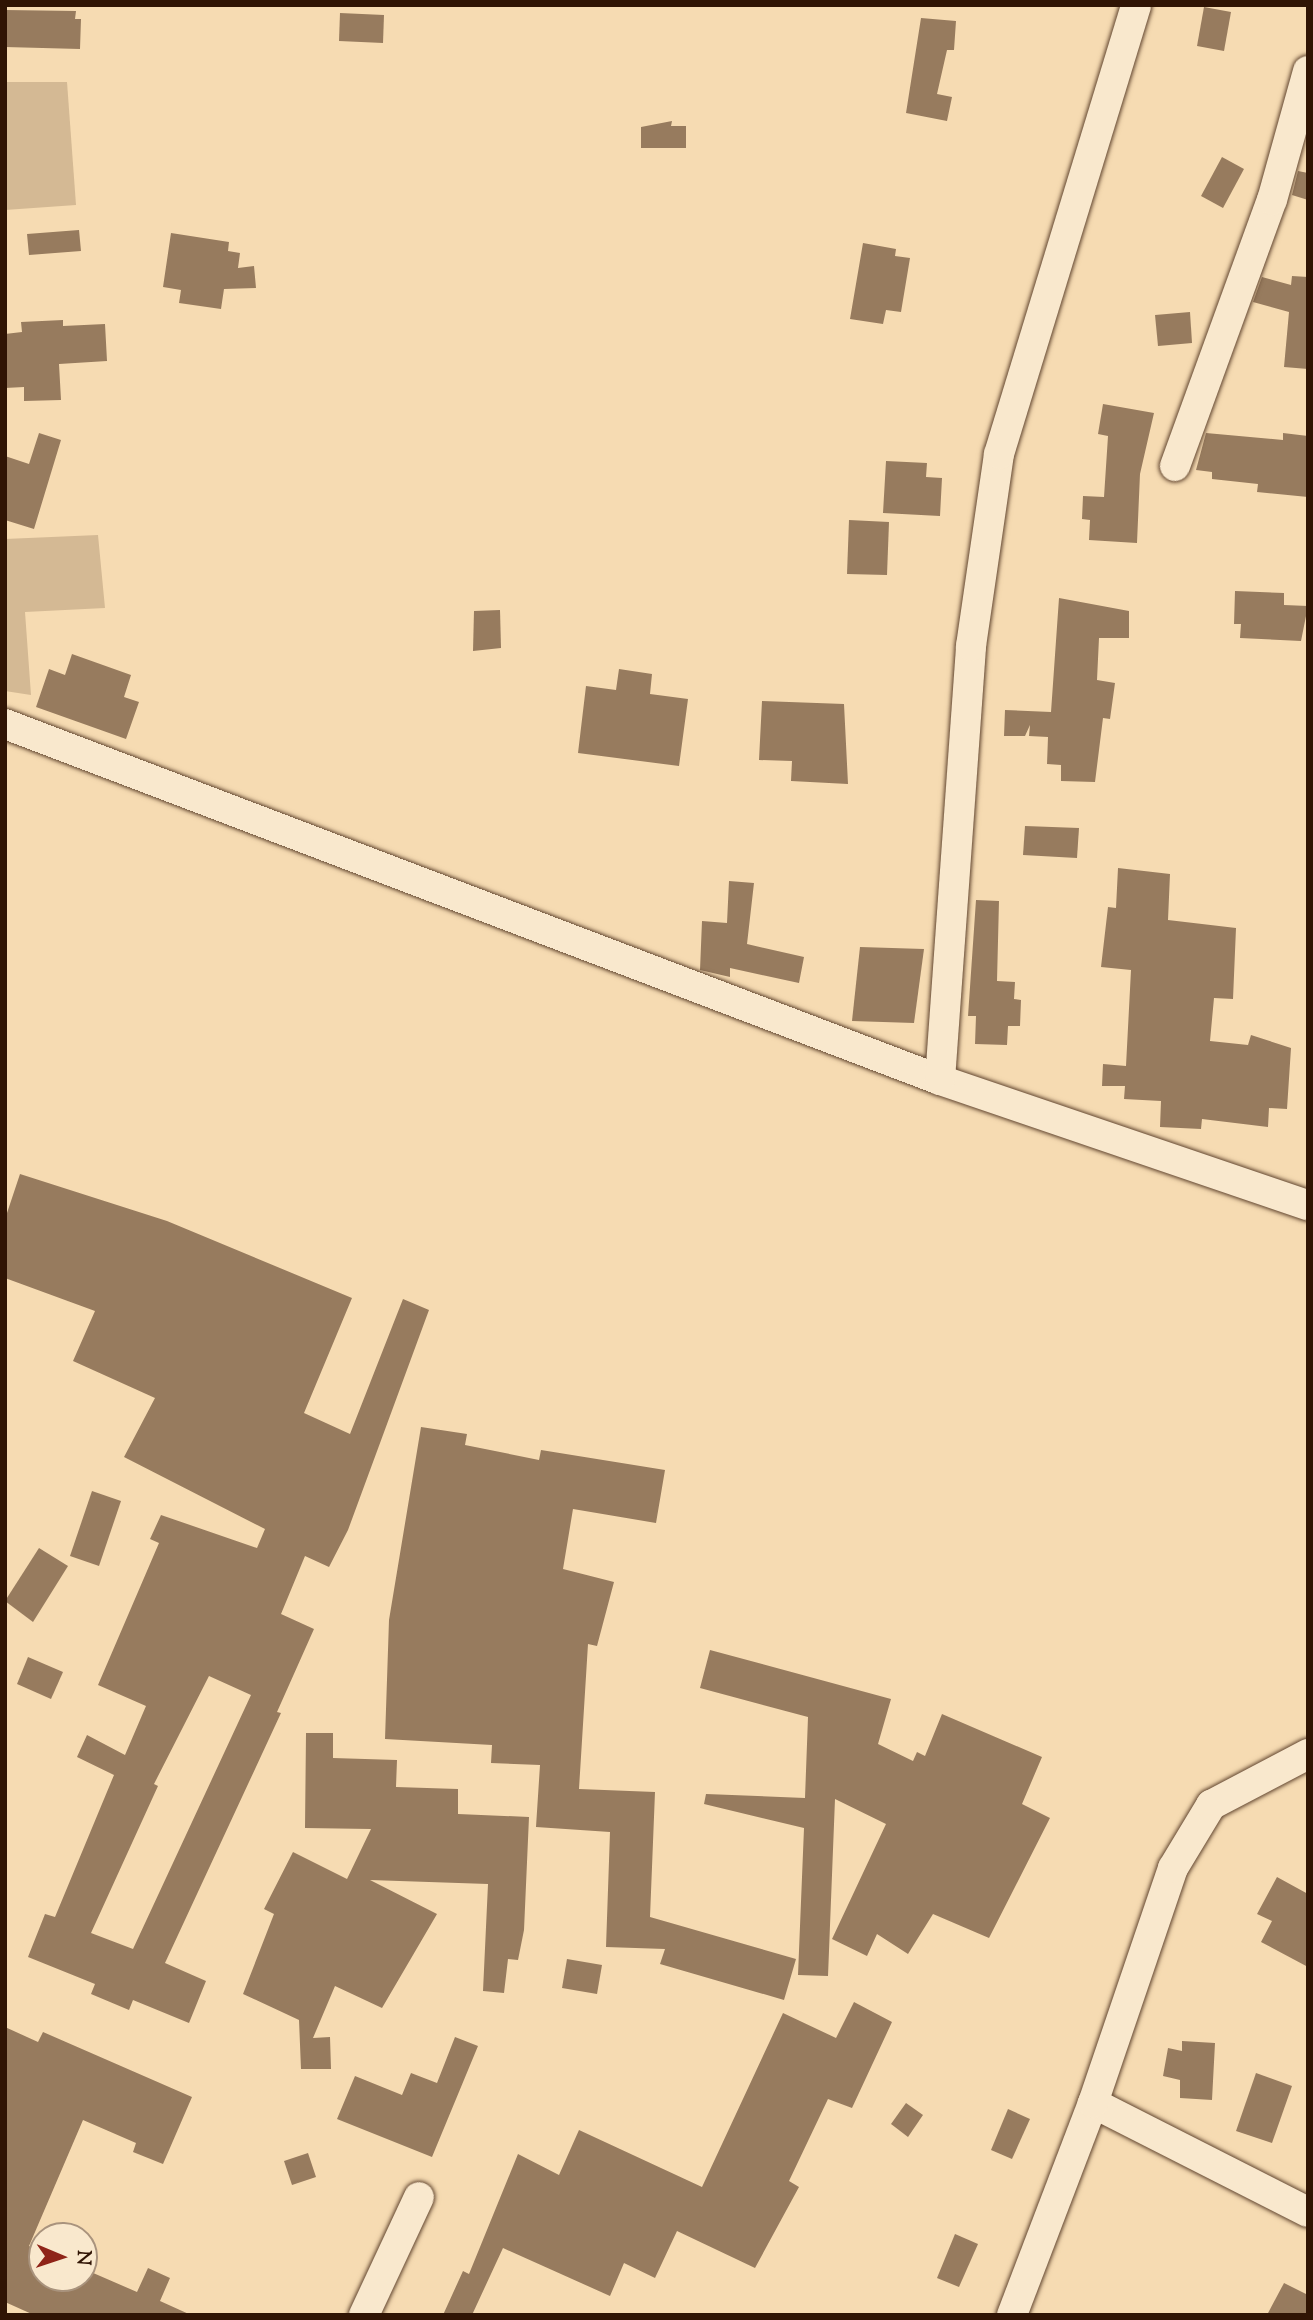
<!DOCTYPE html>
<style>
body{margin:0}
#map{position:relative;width:1313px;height:2320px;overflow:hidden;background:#f6dbb2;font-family:"Sorts Mill Goudy",serif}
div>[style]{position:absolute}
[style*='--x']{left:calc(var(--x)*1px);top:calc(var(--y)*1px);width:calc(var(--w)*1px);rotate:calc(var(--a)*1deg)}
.green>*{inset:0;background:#d4b994}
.building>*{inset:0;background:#977b5e}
.roads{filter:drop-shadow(0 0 2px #624630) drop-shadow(0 0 2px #624630)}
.minor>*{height:30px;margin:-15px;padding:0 15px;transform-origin:15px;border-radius:15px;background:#f9e8cd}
span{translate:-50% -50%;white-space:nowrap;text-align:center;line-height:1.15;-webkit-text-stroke:5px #f9e8cd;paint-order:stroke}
.frame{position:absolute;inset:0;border:7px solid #301404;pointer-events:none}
.north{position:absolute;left:28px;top:2222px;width:70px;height:70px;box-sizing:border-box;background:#f9e8cd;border:2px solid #a9937d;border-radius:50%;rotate:92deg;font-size:19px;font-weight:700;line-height:28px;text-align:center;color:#301404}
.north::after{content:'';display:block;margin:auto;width:24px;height:32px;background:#8f2418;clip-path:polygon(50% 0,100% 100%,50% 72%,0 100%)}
</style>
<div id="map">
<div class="green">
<div style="clip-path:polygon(5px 82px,67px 82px,76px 205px,5px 210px)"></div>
<div style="clip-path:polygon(98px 535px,105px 608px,25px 612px,31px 695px,5px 691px,5px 539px)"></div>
</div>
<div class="building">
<div style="clip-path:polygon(1204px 7px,1231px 12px,1224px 51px,1197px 46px)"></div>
<div style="clip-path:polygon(5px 10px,76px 11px,75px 19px,81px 19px,80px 49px,5px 47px)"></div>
<div style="clip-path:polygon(340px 13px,384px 15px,383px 43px,339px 41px)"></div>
<div style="clip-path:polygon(921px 18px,956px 21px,954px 50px,947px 50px,937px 94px,952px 97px,947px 121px,906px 113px)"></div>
<div style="clip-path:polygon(672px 121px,671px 126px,686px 126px,686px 148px,641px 148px,641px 127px)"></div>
<div style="clip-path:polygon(1222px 157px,1244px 169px,1223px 208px,1201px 196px)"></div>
<div style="clip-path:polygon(1298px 171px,1308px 173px,1308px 200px,1292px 195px)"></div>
<div style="clip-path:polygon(79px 230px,81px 251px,29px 255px,27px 234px)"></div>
<div style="clip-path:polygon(171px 233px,229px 242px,228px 251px,240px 253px,238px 268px,254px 266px,256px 288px,224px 289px,221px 309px,179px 303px,181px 290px,163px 287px)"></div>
<div style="clip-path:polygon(863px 243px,896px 249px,895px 256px,910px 258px,901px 312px,886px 310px,883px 324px,850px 319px)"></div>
<div style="clip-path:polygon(1292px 276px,1308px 277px,1308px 369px,1284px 367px,1289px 312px,1253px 302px,1262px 277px,1291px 285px)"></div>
<div style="clip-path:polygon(1190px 312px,1192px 343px,1158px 346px,1155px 315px)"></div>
<div style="clip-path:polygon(63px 320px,63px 326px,105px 324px,107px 361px,59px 364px,61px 400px,24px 401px,24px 387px,5px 388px,5px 334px,22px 332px,21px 322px)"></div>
<div style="clip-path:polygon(1103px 404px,1154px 413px,1140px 474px,1137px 543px,1089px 540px,1090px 520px,1082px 519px,1083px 496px,1104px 497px,1108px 436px,1098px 434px)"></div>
<div style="clip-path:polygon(39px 433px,61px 440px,34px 529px,5px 520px,5px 456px,29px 464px)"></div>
<div style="clip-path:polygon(1206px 433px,1283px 440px,1283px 433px,1308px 436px,1308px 497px,1257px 492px,1258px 484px,1212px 479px,1212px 472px,1196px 470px)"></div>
<div style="clip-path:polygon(886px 461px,927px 463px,926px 477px,942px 478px,940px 516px,883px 513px)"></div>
<div style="clip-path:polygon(849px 520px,889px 522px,887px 575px,847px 574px)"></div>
<div style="clip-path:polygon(1235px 591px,1284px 593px,1284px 605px,1308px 606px,1301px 641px,1240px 638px,1241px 624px,1234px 624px)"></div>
<div style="clip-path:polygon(1059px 598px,1129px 611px,1129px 638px,1099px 638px,1097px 680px,1115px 683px,1110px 719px,1103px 718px,1095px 782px,1061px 781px,1061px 765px,1047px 764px,1048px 737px,1029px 736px,1030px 725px,1025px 736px,1004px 736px,1005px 710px,1051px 712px)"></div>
<div style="clip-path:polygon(500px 610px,501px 648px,473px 651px,474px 611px)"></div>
<div style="clip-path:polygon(72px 654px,131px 675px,124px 697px,139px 702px,126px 739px,36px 707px,49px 669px,65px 675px)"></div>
<div style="clip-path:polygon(619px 669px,652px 674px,650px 694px,688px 699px,679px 766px,578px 753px,586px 686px,616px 690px)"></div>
<div style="clip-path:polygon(762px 701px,844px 704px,848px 784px,791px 781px,792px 761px,759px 760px)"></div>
<div style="clip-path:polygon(1025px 826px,1079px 828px,1077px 858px,1023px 855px)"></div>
<div style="clip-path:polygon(1118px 868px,1170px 874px,1168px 920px,1236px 928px,1233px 999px,1214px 998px,1210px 1041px,1248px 1045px,1251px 1035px,1291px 1048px,1287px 1109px,1269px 1108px,1268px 1127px,1202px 1119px,1201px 1129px,1160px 1127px,1161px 1101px,1124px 1099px,1125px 1086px,1102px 1086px,1103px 1064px,1126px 1066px,1131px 970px,1101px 967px,1108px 907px,1116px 908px)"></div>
<div style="clip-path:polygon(729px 881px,754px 883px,747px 944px,804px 957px,799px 983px,730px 968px,730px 977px,700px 970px,702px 921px,727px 923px)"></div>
<div style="clip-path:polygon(976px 900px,999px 901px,997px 981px,1015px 982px,1014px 999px,1021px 1000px,1020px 1026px,1008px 1026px,1007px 1045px,975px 1044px,976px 1016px,968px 1016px)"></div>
<div style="clip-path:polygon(860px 947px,924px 949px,914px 1023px,852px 1021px)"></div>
<div style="clip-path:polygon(evenodd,20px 1174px,167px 1221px,352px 1298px,304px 1413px,350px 1434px,403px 1299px,429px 1310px,348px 1530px,329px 1567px,305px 1556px,281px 1614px,314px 1629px,277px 1712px,281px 1713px,165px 1963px,206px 1981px,189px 2023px,133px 2000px,129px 2010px,91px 1994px,95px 1984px,28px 1957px,45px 1914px,55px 1917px,114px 1775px,77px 1757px,87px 1735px,125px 1755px,146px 1706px,98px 1685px,159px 1543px,150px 1539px,161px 1515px,257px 1548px,265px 1529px,124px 1457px,155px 1398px,73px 1361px,95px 1311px,5px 1278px,5px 1219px,20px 1174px,209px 1676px,251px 1695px,133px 1949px,91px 1933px,158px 1786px,154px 1784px,209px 1676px)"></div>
<div style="clip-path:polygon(421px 1427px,467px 1434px,465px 1445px,539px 1460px,541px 1450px,665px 1470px,656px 1523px,573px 1509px,563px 1569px,614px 1582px,597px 1646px,588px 1644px,579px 1789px,655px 1792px,650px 1917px,796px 1959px,784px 2000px,660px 1964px,665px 1949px,606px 1947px,610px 1832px,536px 1827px,540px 1765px,491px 1763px,492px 1745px,385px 1739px,389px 1620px)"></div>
<div style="clip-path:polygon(92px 1491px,121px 1501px,99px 1566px,70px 1556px)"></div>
<div style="clip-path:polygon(39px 1548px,68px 1566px,33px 1622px,5px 1601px)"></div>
<div style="clip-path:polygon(710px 1650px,891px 1699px,878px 1744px,913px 1761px,917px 1752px,925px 1756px,942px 1714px,1042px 1757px,1022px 1804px,1050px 1818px,989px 1938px,933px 1914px,908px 1954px,877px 1934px,867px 1956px,832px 1939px,886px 1824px,835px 1799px,828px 1976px,798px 1975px,804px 1828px,704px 1804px,706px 1794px,805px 1798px,808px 1717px,700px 1688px)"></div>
<div style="clip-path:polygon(28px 1657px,63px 1672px,51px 1699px,17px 1684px)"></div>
<div style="clip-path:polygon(306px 1733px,333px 1733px,333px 1758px,397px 1760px,396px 1787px,458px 1789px,458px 1814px,529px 1817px,524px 1930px,518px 1960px,508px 1959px,504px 1993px,483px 1991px,488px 1884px,370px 1880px,437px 1914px,382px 2008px,335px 1986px,313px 2038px,330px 2037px,331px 2069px,301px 2069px,299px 2020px,243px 1994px,274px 1914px,264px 1909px,293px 1852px,347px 1879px,371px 1829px,305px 1828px)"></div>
<div style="clip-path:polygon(1277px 1877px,1308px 1894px,1308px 1967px,1261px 1942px,1272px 1921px,1257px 1914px)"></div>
<div style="clip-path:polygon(567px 1959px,602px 1965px,597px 1994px,562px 1988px)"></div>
<div style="clip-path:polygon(854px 2002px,892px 2022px,852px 2108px,828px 2099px,789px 2181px,799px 2187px,755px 2268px,677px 2231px,655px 2278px,624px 2263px,610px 2296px,503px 2248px,472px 2315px,443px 2315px,463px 2271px,469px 2274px,518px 2154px,559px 2175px,579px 2130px,702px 2187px,783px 2013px,836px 2038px)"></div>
<div style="clip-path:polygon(5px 2027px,38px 2042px,43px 2032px,192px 2097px,163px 2164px,133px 2152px,136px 2143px,83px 2120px,29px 2246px,42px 2252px,42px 2278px,84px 2278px,84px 2269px,137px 2292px,148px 2268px,170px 2278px,160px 2301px,191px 2315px,34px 2315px,5px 2302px)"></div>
<div style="clip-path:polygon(455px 2037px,478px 2046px,432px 2157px,337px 2119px,355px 2076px,402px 2095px,411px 2073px,437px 2083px)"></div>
<div style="clip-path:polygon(1182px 2041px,1215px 2043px,1212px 2100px,1180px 2098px,1180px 2080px,1163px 2076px,1168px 2048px,1182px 2051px)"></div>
<div style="clip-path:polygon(1256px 2073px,1292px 2086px,1272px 2143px,1236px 2131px)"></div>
<div style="clip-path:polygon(906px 2103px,923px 2115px,908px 2137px,891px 2124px)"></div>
<div style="clip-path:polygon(1008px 2109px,1030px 2119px,1012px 2159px,991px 2150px)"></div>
<div style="clip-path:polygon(308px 2153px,316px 2177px,292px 2185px,284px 2161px)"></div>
<div style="clip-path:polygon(955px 2234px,978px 2244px,959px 2287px,937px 2278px)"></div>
<div style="clip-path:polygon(1284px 2283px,1308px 2295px,1308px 2315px,1267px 2315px)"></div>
</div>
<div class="roads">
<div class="minor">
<div style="--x:1175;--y:466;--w:283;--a:-70"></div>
<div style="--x:1272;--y:200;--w:134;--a:-74.4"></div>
<div style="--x:5;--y:724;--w:1000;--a:20.84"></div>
<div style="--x:940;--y:1080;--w:389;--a:18.8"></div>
<div style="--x:940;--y:1080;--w:435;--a:-85.9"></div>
<div style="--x:971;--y:646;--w:194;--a:-81.7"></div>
<div style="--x:999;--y:454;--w:469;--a:-73"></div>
<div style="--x:1093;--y:2103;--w:241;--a:26.9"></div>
<div style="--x:364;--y:2315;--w:130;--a:-65"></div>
<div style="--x:1012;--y:2315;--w:227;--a:-69.1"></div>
<div style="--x:1093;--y:2103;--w:248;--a:-71.2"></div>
<div style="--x:1173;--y:1868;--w:74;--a:-58.9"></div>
<div style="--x:1211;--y:1805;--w:110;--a:-27.7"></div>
</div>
</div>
<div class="frame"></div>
<div class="north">N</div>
</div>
